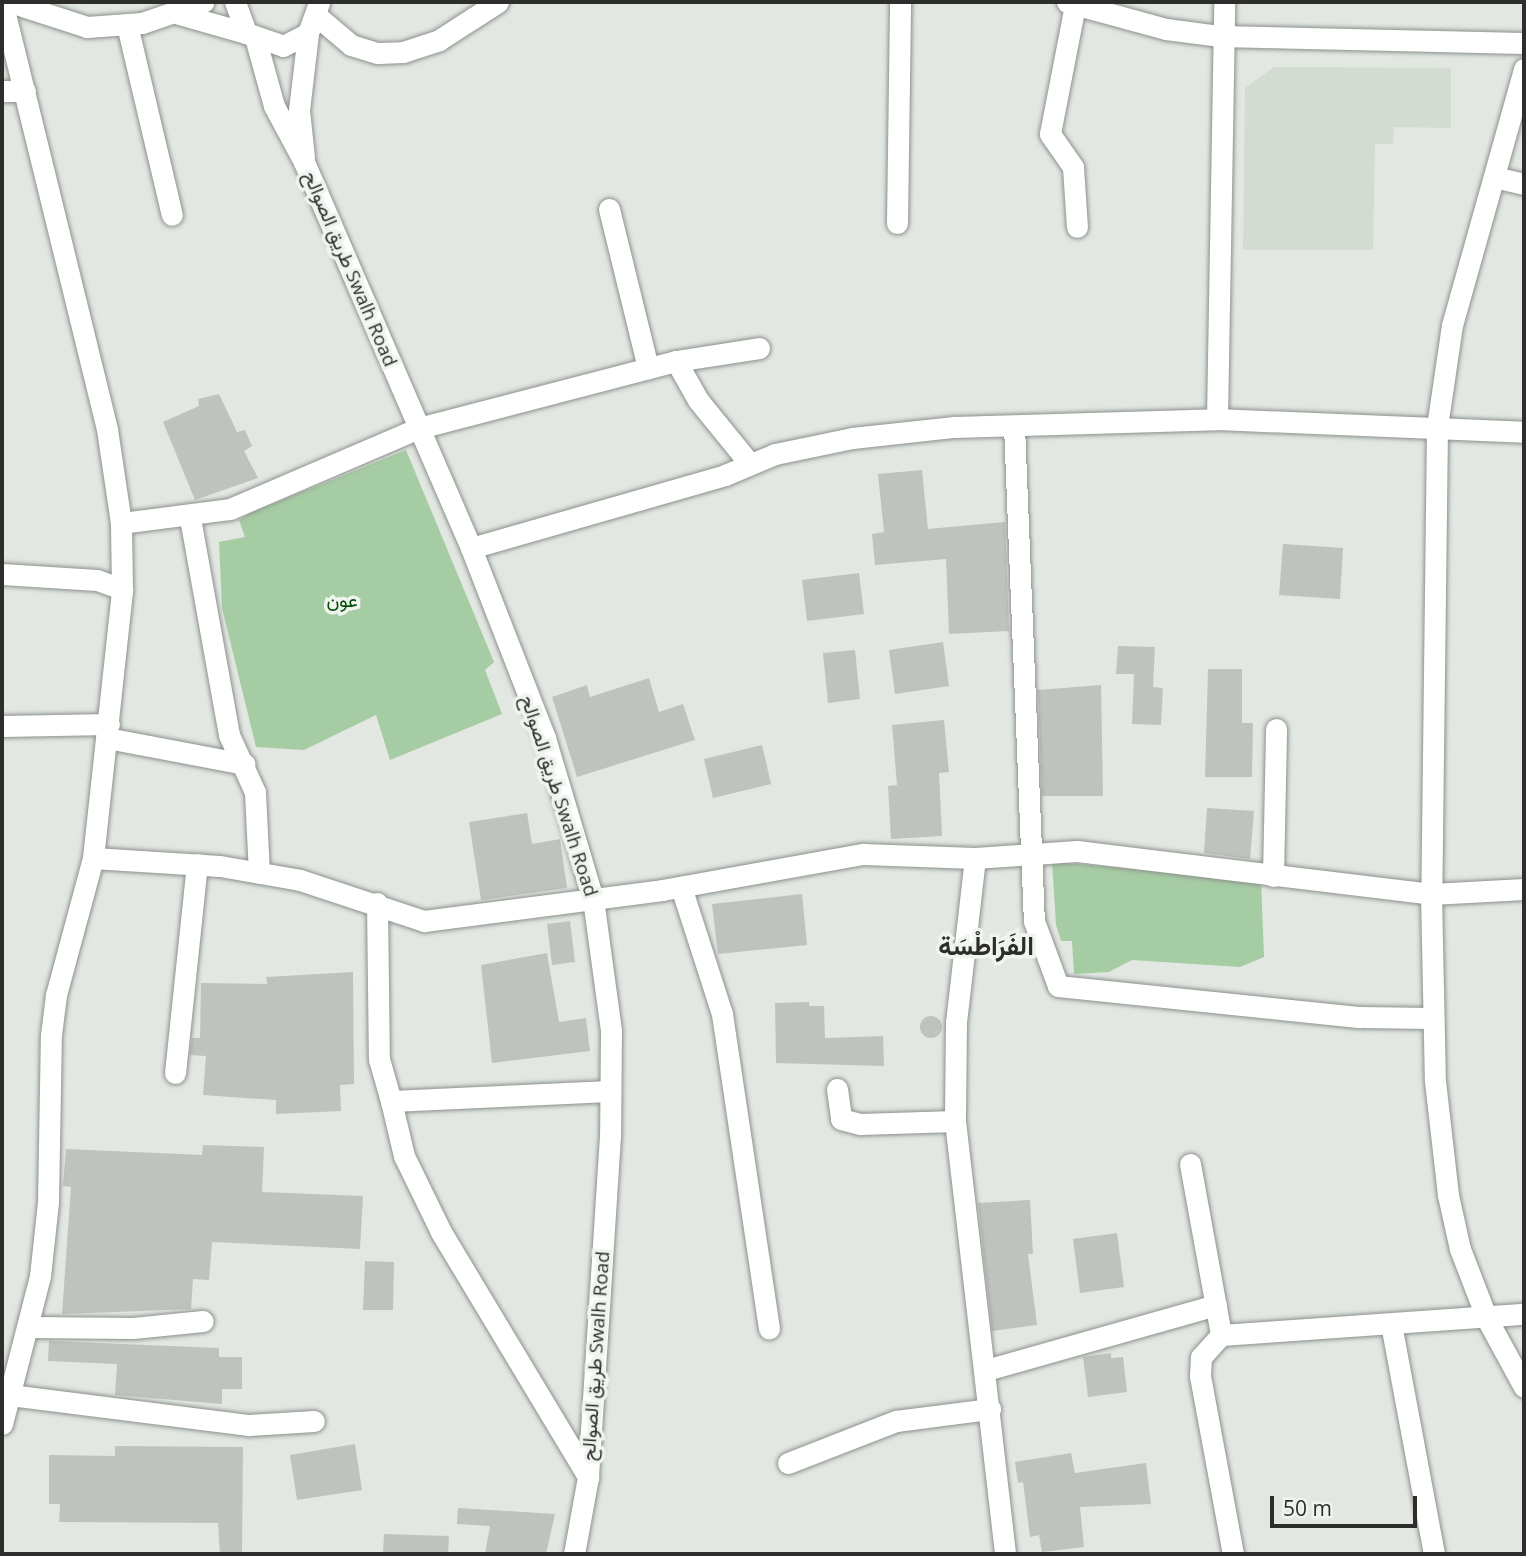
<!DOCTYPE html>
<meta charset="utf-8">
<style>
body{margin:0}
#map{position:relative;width:1526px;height:1556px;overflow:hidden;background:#e2e7e2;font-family:"Open Sans",Vazirmatn,sans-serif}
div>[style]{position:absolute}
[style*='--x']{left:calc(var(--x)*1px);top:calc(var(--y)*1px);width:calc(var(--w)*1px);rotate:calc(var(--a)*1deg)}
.built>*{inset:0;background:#d2dcd1}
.green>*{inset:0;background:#a6cca4}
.building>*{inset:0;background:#bec3be}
.round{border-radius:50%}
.roads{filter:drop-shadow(0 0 2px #8c918c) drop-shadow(0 0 2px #8c918c)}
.minor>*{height:21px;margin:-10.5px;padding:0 10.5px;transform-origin:10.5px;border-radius:10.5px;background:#fff}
span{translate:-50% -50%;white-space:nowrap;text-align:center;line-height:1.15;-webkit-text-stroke:7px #eff4ef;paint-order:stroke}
.street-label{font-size:19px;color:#2d2e2c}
.park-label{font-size:19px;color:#005007}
.district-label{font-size:26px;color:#2d2e2c;font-weight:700}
.frame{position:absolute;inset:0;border:4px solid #2d2e2c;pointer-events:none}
.scale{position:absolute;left:1270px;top:1496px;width:147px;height:32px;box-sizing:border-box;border:4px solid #2d2e2c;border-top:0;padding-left:9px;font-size:21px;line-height:24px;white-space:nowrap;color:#2d2e2c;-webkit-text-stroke:5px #eff4ef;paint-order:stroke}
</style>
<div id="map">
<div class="built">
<div style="clip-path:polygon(1274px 67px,1451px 68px,1451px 128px,1394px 127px,1393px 144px,1375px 144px,1373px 250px,1243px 250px,1245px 88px)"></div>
</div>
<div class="green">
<div style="clip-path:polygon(406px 450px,494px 662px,485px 670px,502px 714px,390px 760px,376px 715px,304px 750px,256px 747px,222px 608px,219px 542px,245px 537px,239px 520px,253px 512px)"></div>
<div style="clip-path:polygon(1052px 862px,1261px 879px,1264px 957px,1240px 967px,1132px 960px,1109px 972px,1074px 974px,1072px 941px,1061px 941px,1056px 925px)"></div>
</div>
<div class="building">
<div style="clip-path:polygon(219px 394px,237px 432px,245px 430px,252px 446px,244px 451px,258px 478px,195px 500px,163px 422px,199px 406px,198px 399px)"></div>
<div style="clip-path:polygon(922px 470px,928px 529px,1005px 522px,1009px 631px,949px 634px,946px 559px,875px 565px,872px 534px,884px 532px,878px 474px)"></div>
<div style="clip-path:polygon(1283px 544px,1343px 548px,1340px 599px,1279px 595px)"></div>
<div style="clip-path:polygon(859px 573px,864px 614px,807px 621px,802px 580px)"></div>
<div style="clip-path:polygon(943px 642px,949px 686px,895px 694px,889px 650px)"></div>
<div style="clip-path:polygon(1118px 646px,1155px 647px,1153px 687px,1163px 688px,1161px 725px,1132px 724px,1134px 674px,1116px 674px)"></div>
<div style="clip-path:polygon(855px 650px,860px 699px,828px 703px,823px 653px)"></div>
<div style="clip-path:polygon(1208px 669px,1242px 669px,1242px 723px,1253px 723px,1252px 777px,1205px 777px)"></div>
<div style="clip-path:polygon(649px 678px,659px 712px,683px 704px,695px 740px,577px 777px,552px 697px,587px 685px,590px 697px)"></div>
<div style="clip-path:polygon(1101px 685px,1103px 796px,1042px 796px,1038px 690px)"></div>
<div style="clip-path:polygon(944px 720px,949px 772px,939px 773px,942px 836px,891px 839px,888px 786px,897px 785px,892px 725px)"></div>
<div style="clip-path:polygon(762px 745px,771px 784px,713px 798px,704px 759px)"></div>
<div style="clip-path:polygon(1207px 808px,1254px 811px,1250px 859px,1204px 853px)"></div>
<div style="clip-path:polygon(527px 813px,532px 844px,560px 839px,567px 888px,481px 900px,469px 822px)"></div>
<div style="clip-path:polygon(802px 894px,807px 945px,718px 954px,712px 904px)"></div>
<div style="clip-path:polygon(570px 921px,575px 962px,552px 965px,547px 924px)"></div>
<div style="clip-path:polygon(547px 953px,559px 1022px,586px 1018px,590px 1051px,492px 1063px,481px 965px)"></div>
<div style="clip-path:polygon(353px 972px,354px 1084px,340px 1085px,341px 1111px,276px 1114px,276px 1100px,203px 1095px,206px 1056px,190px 1055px,192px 1038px,200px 1038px,201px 983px,267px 984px,266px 977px)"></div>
<div style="clip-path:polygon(809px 1002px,809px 1006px,824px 1006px,825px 1038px,883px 1036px,884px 1066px,776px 1063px,775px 1003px)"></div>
<div class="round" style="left:920px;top:1016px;width:22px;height:22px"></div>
<div style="clip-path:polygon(203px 1145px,264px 1147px,262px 1192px,363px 1196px,360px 1249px,212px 1242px,209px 1280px,193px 1279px,191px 1309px,62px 1314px,71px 1187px,63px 1186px,66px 1149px,202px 1155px)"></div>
<div style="clip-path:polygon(1030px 1200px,1033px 1254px,1028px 1254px,1037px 1325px,992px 1331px,978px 1203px)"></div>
<div style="clip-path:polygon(1117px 1233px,1124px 1287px,1080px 1293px,1073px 1239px)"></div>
<div style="clip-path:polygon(365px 1261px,394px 1262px,393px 1310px,363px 1310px)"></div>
<div style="clip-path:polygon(49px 1341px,219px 1348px,219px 1357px,242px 1357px,242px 1389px,222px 1389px,222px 1404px,115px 1395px,117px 1364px,48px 1361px)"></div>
<div style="clip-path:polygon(1111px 1353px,1111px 1358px,1123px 1357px,1127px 1392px,1088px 1397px,1083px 1357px)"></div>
<div style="clip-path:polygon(355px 1444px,362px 1490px,297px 1500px,290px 1455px)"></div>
<div style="clip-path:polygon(115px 1446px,243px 1447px,242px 1554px,220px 1554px,218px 1523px,59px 1522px,60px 1504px,49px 1504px,49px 1455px,115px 1456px)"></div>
<div style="clip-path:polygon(1071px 1453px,1075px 1473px,1146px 1463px,1151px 1504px,1080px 1507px,1084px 1547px,1042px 1552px,1039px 1535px,1030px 1537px,1023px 1482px,1018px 1483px,1015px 1462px)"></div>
<div style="clip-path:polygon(458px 1508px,555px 1514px,546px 1554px,485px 1554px,490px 1526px,457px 1524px)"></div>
<div style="clip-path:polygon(384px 1534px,449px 1536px,448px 1554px,383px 1554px)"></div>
</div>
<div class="roads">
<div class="minor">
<div style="--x:10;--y:2;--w:81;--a:18"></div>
<div style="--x:87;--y:27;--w:55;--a:-4.2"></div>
<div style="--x:142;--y:23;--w:65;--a:-19"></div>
<div style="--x:235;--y:2;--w:33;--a:70"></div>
<div style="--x:246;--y:33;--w:39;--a:19"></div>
<div style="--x:283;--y:46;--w:28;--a:-27"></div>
<div style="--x:308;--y:33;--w:33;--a:-70"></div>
<div style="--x:1067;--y:2;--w:103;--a:15.3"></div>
<div style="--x:1166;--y:29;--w:53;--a:7.5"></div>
<div style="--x:1219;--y:36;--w:305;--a:1.3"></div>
<div style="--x:1075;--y:5;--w:131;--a:101"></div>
<div style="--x:1050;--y:134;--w:40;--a:55.1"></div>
<div style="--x:1073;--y:167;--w:60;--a:86.2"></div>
<div style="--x:179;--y:14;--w:70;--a:15.8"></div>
<div style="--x:318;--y:17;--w:43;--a:40.3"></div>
<div style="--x:351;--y:45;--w:28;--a:17"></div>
<div style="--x:378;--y:53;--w:25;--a:-2"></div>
<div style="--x:403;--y:52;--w:38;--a:-18"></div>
<div style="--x:439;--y:40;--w:70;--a:-32.8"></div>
<div style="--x:127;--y:25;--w:195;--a:76.7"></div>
<div style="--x:256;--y:41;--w:67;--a:74.5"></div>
<div style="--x:274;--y:106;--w:64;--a:61.8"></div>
<div style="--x:304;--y:162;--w:421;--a:66.6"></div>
<div style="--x:471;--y:548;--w:204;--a:68.7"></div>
<div style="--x:545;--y:738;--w:168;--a:73.4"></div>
<div style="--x:593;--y:899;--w:133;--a:82.2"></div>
<div style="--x:611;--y:1031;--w:105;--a:90.5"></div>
<div style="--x:610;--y:1136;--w:342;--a:93.7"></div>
<div style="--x:588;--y:1477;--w:78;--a:100.3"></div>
<div style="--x:1524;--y:69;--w:266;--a:105.7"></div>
<div style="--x:1452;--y:325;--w:103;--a:98.4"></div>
<div style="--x:1437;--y:427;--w:467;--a:90.7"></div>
<div style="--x:1431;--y:894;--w:187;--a:88.8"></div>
<div style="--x:1435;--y:1081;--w:115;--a:83.5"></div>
<div style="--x:1448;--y:1195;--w:55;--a:77.5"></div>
<div style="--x:1460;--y:1249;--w:75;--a:68.9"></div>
<div style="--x:1487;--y:1319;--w:77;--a:61.4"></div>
<div style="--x:2;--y:91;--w:23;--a:0"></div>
<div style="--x:304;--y:157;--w:47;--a:-96.1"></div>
<div style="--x:299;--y:110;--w:78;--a:-83.3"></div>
<div style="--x:1494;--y:177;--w:31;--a:13"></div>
<div style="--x:609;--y:209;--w:164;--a:76.2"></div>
<div style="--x:897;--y:223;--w:221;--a:-89.2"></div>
<div style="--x:676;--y:361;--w:45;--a:60.6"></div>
<div style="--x:698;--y:400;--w:82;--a:50.9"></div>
<div style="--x:1217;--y:419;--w:417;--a:-89"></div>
<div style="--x:1014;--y:426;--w:495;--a:87.7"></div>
<div style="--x:1034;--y:921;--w:69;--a:69.7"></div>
<div style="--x:1058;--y:986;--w:304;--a:5.9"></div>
<div style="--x:1360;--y:1017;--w:72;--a:0.8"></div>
<div style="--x:190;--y:518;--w:220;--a:79.8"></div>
<div style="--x:229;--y:735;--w:63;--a:65.5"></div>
<div style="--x:255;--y:792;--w:81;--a:87.2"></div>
<div style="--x:121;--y:523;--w:110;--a:-7.3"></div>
<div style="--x:230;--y:509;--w:206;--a:-23.2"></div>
<div style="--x:419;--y:428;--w:266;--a:-14.6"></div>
<div style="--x:676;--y:361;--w:84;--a:-8.9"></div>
<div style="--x:471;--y:548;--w:264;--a:-16"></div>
<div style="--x:725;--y:475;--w:54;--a:-22.8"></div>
<div style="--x:775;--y:454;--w:79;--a:-11.7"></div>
<div style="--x:852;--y:438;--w:103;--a:-6.2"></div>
<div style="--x:954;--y:427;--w:263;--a:-1.7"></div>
<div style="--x:1217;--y:419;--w:307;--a:2.4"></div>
<div style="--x:2;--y:574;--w:95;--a:3.6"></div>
<div style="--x:97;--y:580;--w:27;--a:20"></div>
<div style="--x:2;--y:726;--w:107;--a:-1.1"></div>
<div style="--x:107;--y:738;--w:140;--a:10.7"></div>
<div style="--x:93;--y:858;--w:127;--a:3.6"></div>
<div style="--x:220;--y:866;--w:81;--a:9.9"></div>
<div style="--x:300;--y:880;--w:131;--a:18.3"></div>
<div style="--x:424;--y:921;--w:240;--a:-7.4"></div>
<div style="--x:662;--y:890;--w:204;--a:-10.2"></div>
<div style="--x:863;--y:854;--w:112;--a:2"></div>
<div style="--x:975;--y:858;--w:102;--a:-3.9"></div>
<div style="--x:1077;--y:851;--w:357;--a:6.9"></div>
<div style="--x:1431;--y:894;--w:93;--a:-3.1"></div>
<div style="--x:975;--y:858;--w:164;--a:96.6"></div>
<div style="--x:956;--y:1021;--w:100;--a:90.6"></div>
<div style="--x:955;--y:1121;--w:436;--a:83.4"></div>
<div style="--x:1273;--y:876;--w:147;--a:-88.8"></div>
<div style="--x:681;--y:887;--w:133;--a:72.1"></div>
<div style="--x:722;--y:1014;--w:318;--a:81.5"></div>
<div style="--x:377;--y:903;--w:156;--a:89.3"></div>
<div style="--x:379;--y:1059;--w:44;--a:74.1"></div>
<div style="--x:391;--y:1101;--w:219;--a:-2.6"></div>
<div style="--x:175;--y:1073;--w:210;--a:-84"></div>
<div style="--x:837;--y:1089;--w:30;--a:82"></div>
<div style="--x:841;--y:1119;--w:20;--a:15"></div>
<div style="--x:860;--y:1124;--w:95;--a:-1.8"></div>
<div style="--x:391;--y:1101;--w:57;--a:76.7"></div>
<div style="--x:404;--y:1156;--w:85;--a:64"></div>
<div style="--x:441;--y:1232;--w:286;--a:59"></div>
<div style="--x:1190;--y:1164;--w:174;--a:79.7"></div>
<div style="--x:1221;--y:1335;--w:30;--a:132"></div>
<div style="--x:1201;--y:1357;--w:19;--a:93"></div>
<div style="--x:1200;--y:1376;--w:181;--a:79.5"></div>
<div style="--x:1391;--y:1324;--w:234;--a:79.4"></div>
<div style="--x:31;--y:1327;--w:102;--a:0.6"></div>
<div style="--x:133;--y:1328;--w:70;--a:-5.7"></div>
<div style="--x:1221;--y:1335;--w:304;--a:-4"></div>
<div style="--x:986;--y:1370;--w:239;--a:-15.8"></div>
<div style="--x:10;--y:1395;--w:241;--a:7.2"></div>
<div style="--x:249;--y:1425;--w:65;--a:-3.5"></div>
<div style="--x:2;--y:1424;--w:153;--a:-75.6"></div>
<div style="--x:40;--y:1276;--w:74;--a:-83.8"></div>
<div style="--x:48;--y:1202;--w:167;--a:-89"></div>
<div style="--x:51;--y:1035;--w:40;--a:-82.9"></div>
<div style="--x:56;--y:995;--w:142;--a:-74.9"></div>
<div style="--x:93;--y:858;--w:271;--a:-83.8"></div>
<div style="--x:122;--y:589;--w:66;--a:-90.9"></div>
<div style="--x:121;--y:523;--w:95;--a:-98.5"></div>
<div style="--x:107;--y:429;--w:440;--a:-103.8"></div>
<div style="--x:788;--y:1463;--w:116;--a:-21.3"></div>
<div style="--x:896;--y:1421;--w:95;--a:-7.3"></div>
</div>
</div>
<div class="street-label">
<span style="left:350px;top:269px;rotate:67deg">طريق الصوالح Swalh Road</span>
<span style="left:559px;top:796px;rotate:72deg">طريق الصوالح Swalh Road</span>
<span style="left:596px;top:1356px;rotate:-86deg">طريق الصوالح Swalh Road</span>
</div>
<div class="park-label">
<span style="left:342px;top:601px">عون</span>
</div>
<div class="district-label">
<span style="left:986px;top:946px">الفَرَاطْسَة</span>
</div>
<div class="frame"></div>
<div class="scale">50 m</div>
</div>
